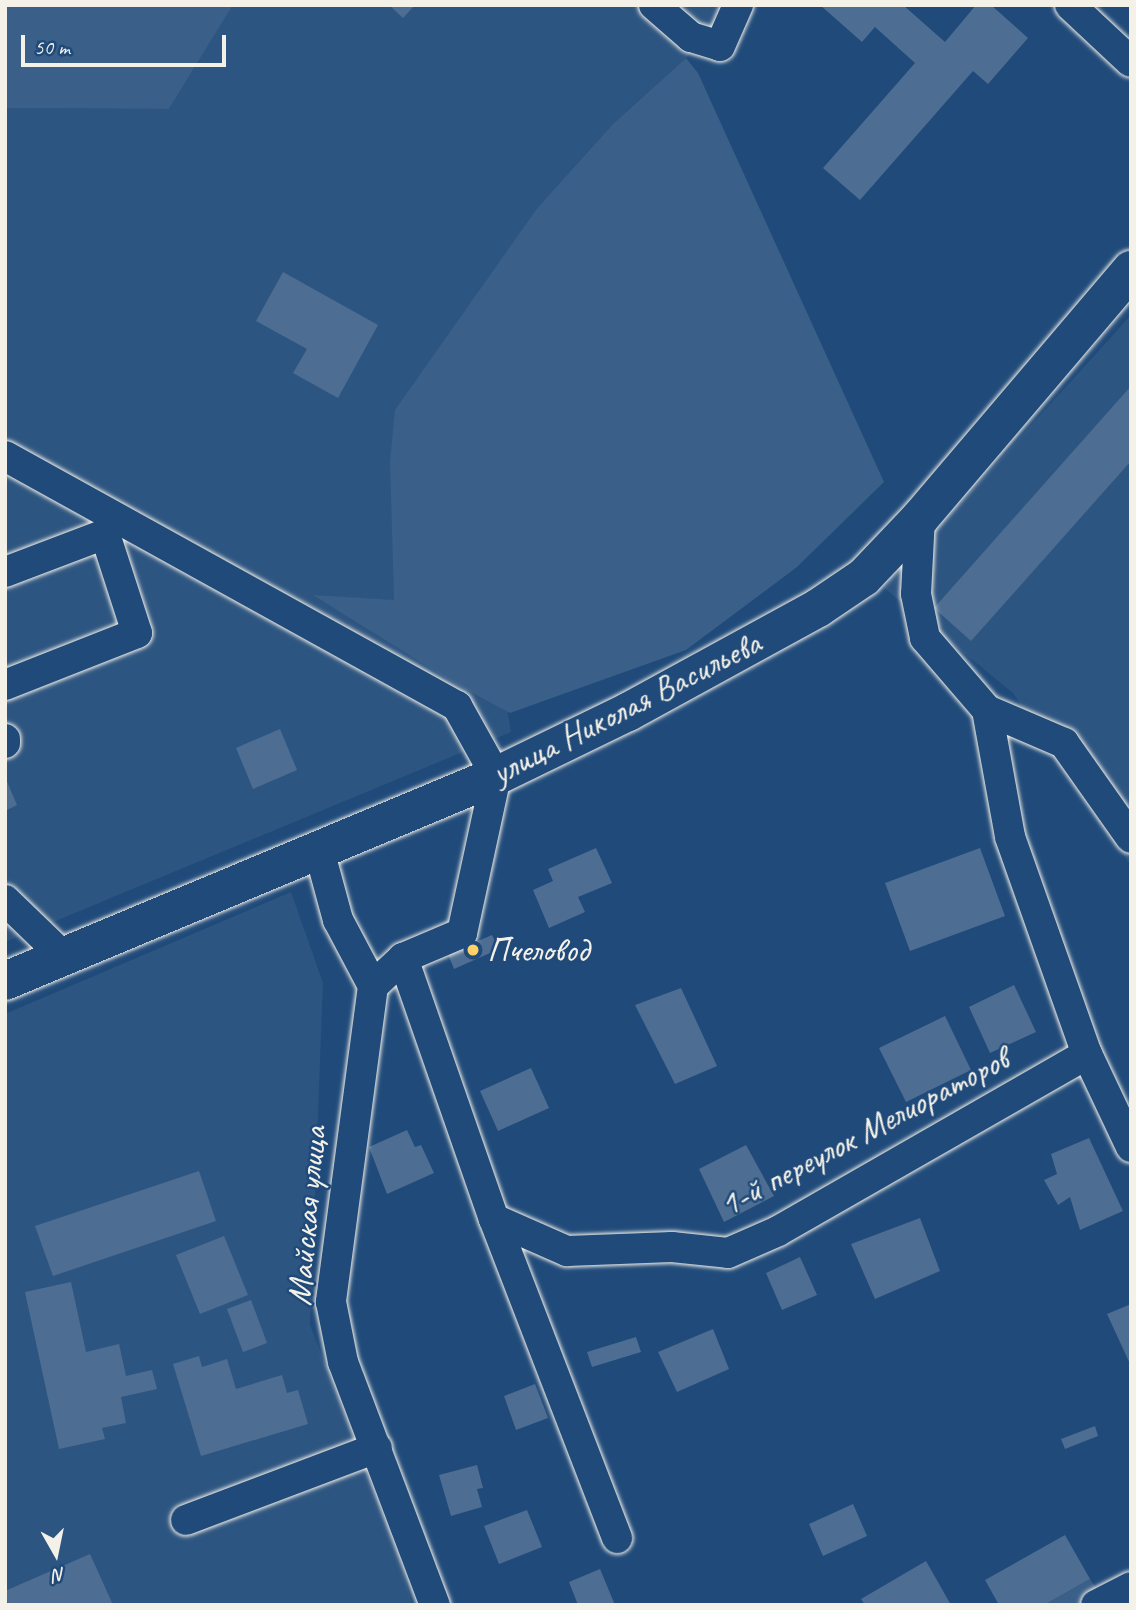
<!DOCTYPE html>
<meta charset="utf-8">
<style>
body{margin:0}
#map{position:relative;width:1136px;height:1610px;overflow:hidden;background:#1f4a7a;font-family:Caveat,sans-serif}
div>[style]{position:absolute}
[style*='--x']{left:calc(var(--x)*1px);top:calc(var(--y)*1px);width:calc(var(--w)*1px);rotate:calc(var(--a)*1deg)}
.built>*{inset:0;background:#2d5581}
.green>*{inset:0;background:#3a5f88}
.building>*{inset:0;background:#4d6e92}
.roads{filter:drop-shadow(0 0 2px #f4f1e8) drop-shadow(0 0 2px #f4f1e8)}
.minor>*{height:30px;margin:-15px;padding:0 15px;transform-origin:15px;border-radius:15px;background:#1f4a7a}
.major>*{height:38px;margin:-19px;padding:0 19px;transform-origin:19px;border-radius:19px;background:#1f4a7a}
.dots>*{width:19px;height:19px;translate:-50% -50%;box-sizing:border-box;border:4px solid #1f4a7a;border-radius:50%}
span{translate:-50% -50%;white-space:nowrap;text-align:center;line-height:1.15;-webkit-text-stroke:5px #1f4a7a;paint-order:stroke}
.street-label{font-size:35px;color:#f4f1e8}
.poi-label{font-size:35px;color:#f4f1e8}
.left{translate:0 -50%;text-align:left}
.frame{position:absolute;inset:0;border:7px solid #f4f1e8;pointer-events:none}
.north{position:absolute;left:21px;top:1519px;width:70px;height:70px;-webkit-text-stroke:5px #1f4a7a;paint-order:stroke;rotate:171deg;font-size:19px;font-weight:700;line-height:28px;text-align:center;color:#f4f1e8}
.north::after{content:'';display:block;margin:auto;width:24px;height:32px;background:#f4f1e8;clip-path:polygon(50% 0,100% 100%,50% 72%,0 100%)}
.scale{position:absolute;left:21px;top:35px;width:205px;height:32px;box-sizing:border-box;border:4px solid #f4f1e8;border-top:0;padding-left:9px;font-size:21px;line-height:24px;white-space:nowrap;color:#f4f1e8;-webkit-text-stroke:5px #1f4a7a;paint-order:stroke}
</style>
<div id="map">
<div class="built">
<div style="clip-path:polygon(233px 5px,737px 5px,686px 58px,613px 124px,538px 207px,447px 338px,511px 732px,5px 942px,5px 108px,169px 109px)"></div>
<div style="clip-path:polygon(1131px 315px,1131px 866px,1013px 693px,884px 588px)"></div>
<div style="clip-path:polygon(291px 892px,323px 983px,310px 1325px,400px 1559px,412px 1605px,5px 1605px,5px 1014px)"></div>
</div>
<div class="green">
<div style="clip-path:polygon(5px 5px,233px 5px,169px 109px,5px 108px)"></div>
<div style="clip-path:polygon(686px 58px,698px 73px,884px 482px,797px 567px,686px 650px,510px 713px,454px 683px,313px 595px,394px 600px,390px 461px,395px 410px,538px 207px,613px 124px)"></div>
<div style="clip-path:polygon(1090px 1579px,1106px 1604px,1131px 1592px,1131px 1605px,1044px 1605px)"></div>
</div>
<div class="building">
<div style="clip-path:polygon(389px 5px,415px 5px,403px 18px)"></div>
<div style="clip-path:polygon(820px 5px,903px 5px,945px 42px,976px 5px,991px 5px,1028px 38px,988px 84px,973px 71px,860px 200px,823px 168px,915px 63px,875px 27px,862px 42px)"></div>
<div style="clip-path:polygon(283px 272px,378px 325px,338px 398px,293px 373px,307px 349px,256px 321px)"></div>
<div style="clip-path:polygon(1131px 386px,1131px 461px,971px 641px,934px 608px)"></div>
<div style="clip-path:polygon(280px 729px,297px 770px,253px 789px,236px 748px)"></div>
<div style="clip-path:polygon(5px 777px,17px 805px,5px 811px)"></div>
<div style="clip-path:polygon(596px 848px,612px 883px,578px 897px,585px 912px,549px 928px,533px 890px,553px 881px,548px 869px)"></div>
<div style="clip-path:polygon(980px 848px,1005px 916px,910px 951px,885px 883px)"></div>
<div style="clip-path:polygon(492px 935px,499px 949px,454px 969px,448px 954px)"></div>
<div style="clip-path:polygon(1014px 985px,1036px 1032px,990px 1053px,969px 1007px)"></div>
<div style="clip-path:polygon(681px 988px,717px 1066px,675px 1084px,635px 1005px)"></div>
<div style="clip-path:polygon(945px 1016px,971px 1070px,906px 1102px,879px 1048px)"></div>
<div style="clip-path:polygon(531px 1068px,549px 1108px,498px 1131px,480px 1091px)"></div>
<div style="clip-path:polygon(407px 1130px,415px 1147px,421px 1145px,434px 1173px,387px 1194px,369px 1147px)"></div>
<div style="clip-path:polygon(1089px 1138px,1123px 1211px,1080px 1230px,1070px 1197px,1058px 1205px,1044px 1180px,1057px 1174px,1051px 1154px)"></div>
<div style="clip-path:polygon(746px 1145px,774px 1196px,724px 1222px,699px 1169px)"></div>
<div style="clip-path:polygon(199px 1171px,216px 1221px,53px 1276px,35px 1226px)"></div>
<div style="clip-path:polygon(920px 1218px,940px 1271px,875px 1299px,851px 1244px)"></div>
<div style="clip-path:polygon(224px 1236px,248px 1295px,200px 1314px,176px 1255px)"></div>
<div style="clip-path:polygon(800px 1257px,817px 1295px,782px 1310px,766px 1273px)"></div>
<div style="clip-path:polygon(71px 1282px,86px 1352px,119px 1344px,126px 1376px,152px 1370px,157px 1389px,121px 1397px,126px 1423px,102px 1428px,105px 1439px,59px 1449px,25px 1292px)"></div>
<div style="clip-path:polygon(251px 1300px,267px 1343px,243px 1352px,227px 1309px)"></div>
<div style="clip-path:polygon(1131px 1304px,1131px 1366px,1107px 1314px)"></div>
<div style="clip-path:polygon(713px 1329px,729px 1369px,677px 1392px,658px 1352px)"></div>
<div style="clip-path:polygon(636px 1337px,641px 1352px,592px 1367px,587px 1352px)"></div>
<div style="clip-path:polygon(199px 1356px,202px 1367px,227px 1359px,236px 1389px,282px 1375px,287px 1393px,298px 1390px,308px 1424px,201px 1456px,173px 1364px)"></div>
<div style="clip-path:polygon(535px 1384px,548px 1418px,516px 1430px,504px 1396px)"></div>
<div style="clip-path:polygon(1095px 1426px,1098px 1436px,1065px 1449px,1061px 1439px)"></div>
<div style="clip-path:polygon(477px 1465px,483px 1488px,477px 1489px,482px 1507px,451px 1516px,439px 1475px)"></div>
<div style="clip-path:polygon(853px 1504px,867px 1536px,823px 1556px,809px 1524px)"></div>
<div style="clip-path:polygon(527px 1510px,542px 1547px,499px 1564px,484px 1526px)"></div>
<div style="clip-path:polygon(1065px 1535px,1090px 1579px,1044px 1605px,999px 1605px,985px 1580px)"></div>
<div style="clip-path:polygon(90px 1554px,113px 1605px,8px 1605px,5px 1591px)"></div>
<div style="clip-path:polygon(926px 1561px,951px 1605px,865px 1605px,861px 1599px)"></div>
<div style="clip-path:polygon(600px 1569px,615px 1605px,578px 1605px,569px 1582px)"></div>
</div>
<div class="roads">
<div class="minor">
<div style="--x:654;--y:5;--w:49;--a:40.9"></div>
<div style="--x:691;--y:37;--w:30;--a:17"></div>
<div style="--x:720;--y:46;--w:45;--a:-66.3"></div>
<div style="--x:1070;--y:5;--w:83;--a:43.1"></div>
<div style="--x:5;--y:456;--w:517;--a:28.95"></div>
<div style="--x:457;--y:706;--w:80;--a:60.9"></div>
<div style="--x:496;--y:776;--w:161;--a:102.2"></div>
<div style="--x:462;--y:933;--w:64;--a:157"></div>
<div style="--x:403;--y:958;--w:41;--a:137"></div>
<div style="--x:373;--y:986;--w:75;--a:-117.9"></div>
<div style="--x:338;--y:920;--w:73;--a:-105.2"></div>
<div style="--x:920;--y:518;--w:76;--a:93"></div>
<div style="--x:916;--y:594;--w:45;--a:78.4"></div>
<div style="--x:925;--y:638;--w:95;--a:49.3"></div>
<div style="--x:987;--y:710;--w:129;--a:79.7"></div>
<div style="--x:1010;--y:837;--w:230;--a:70.5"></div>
<div style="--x:1087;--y:1054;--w:103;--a:64.7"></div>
<div style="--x:5;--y:572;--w:107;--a:-20.8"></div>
<div style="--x:105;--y:534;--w:104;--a:72.1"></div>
<div style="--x:137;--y:633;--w:142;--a:158.5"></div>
<div style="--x:987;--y:710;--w:84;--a:23.2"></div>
<div style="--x:1064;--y:743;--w:116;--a:54.8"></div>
<div style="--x:5;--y:739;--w:4;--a:90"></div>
<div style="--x:5;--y:900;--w:82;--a:44"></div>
<div style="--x:403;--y:958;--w:276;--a:70.8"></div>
<div style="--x:494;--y:1219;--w:80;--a:23.7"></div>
<div style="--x:567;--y:1251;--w:105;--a:-2.2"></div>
<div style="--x:672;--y:1247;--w:56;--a:6.1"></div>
<div style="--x:728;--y:1253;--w:55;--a:-23.7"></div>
<div style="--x:778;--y:1231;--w:356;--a:-29.8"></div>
<div style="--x:373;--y:986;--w:319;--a:97.6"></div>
<div style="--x:331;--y:1302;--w:61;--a:78.7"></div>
<div style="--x:343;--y:1362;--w:260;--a:69.3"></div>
<div style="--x:494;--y:1219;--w:342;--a:68.9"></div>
<div style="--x:186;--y:1520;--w:204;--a:-20.7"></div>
<div style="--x:1096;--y:1605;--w:39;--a:-27"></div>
</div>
<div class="major">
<div style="--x:5;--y:981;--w:532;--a:-22.66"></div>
<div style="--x:496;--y:776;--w:147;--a:-25.9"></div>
<div style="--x:628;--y:712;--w:217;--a:-28.7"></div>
<div style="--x:818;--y:608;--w:55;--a:-34"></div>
<div style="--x:864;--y:577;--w:81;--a:-46.5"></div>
<div style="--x:920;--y:518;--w:326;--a:-49.6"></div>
</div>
</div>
<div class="dots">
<div style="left:473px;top:950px;background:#ffd166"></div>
</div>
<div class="street-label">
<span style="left:626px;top:708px;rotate:-27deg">улица Николая Васильева</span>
<span style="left:864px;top:1132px;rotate:-28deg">1-й переулок Мелиораторов</span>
<span style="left:307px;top:1216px;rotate:-85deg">Майская улица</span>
</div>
<div class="poi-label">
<span class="left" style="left:487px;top:950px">Пчеловод</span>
</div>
<div class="frame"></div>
<div class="north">N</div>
<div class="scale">50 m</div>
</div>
